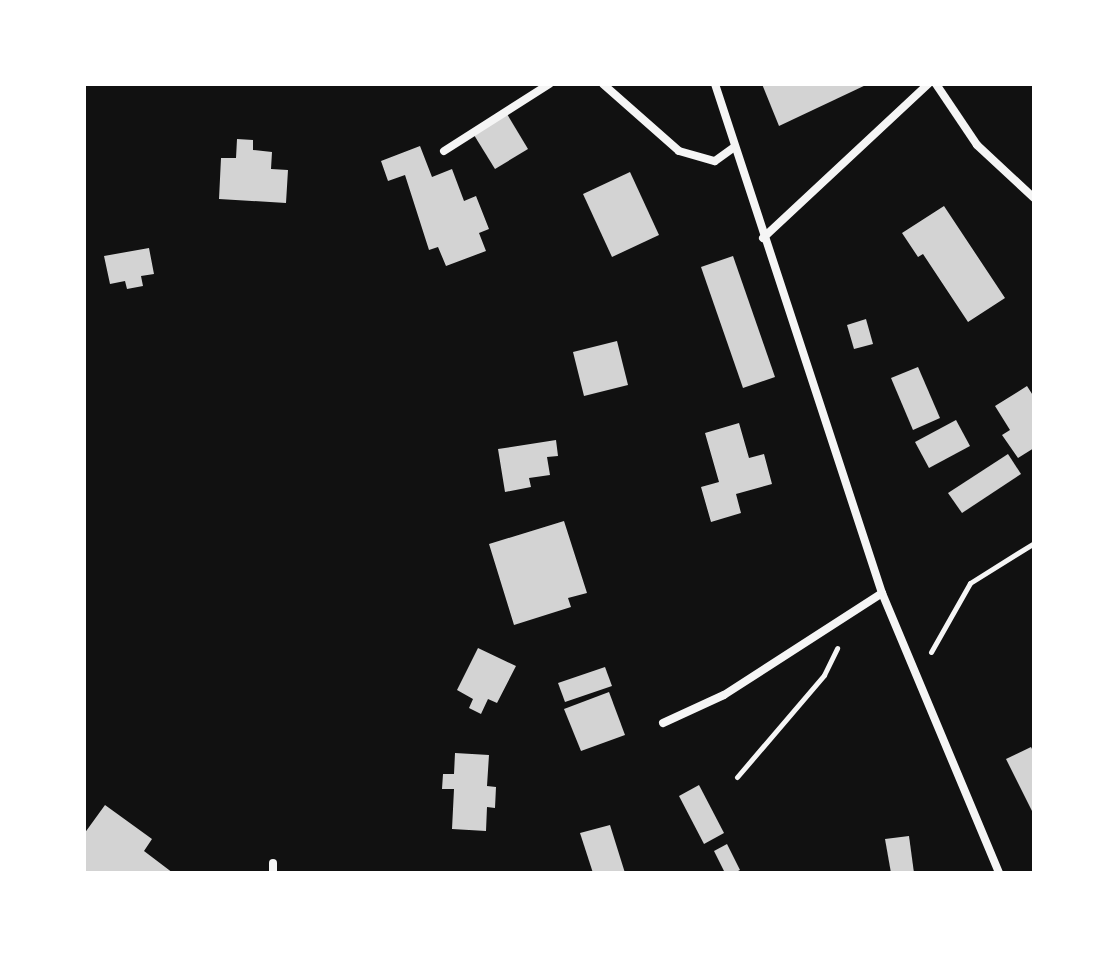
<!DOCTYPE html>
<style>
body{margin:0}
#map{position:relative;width:1118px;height:957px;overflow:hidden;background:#111;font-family:Jost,sans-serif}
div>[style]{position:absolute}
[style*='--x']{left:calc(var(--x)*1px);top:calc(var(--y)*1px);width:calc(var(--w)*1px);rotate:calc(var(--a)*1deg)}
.building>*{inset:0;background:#d3d3d3}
.path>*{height:5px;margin:-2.5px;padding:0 2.5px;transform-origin:2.5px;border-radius:2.5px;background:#f5f5f5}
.minor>*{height:8px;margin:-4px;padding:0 4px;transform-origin:4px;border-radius:4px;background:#f5f5f5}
span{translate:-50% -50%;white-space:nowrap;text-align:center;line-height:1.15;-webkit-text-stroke:6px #fff;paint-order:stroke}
.frame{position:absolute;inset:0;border:86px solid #fff;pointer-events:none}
</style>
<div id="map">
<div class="building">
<div style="clip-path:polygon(762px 84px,868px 84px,779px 126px)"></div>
<div style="clip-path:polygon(507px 114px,528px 149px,495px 169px,474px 135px)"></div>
<div style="clip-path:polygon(237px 139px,253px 140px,253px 150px,272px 152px,271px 169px,288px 170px,286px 203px,219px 199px,221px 158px,236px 158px)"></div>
<div style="clip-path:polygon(420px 146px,432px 177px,452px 169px,464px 201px,476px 196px,489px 229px,479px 233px,486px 251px,446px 266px,438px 247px,429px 250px,405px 175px,388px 181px,381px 161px)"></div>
<div style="clip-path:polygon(630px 172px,659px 235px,612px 257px,583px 194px)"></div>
<div style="clip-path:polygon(944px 206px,1005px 298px,968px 322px,923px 254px,918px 257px,902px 233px)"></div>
<div style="clip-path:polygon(149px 248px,154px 274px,141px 276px,143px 286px,127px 289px,125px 281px,110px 284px,104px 256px)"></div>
<div style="clip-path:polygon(733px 256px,775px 377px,743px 388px,701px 267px)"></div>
<div style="clip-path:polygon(866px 319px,873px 344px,854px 349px,847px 325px)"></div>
<div style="clip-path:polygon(617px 341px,628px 385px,584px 396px,573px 352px)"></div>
<div style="clip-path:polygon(918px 367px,940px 418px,913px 430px,891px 378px)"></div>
<div style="clip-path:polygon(1027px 386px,1034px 397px,1034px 448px,1018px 458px,1002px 435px,1010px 430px,995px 406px)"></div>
<div style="clip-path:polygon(956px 420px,970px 446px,929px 468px,915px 442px)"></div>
<div style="clip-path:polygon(739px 423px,749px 458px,764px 454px,772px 484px,736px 494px,741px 513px,711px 522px,701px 487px,719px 482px,705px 433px)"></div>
<div style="clip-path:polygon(556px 440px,558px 456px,547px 457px,550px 475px,529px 478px,531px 487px,505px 492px,498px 449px)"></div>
<div style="clip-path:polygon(1008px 454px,1021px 474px,962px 513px,948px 493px)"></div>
<div style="clip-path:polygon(564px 521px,587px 593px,568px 598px,571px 607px,514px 625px,489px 544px)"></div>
<div style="clip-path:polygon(478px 648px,516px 666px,497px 703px,488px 699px,481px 714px,469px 708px,473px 699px,457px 690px)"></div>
<div style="clip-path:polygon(605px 667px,612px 686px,565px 702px,558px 683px)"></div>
<div style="clip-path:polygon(609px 692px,625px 735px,581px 751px,564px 709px)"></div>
<div style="clip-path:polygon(1031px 747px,1034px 753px,1034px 815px,1006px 759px)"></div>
<div style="clip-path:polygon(455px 753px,489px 755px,487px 786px,496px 787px,495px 808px,487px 807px,486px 831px,452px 829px,454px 789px,442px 789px,443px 774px,454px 774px)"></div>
<div style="clip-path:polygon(699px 785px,724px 833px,704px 844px,679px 796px)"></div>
<div style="clip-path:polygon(105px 805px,152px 839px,144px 851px,173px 873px,84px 873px,84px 834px)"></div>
<div style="clip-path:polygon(610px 825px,625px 873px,593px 873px,580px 833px)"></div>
<div style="clip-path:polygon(909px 836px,914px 873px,891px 873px,885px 839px)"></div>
<div style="clip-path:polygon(727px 844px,740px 870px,734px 873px,725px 873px,714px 851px)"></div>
</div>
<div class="path">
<div style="--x:931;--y:652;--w:79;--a:-60.5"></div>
<div style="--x:970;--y:583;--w:75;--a:-32"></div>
<div style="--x:737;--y:777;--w:134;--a:-49.5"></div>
<div style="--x:824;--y:675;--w:30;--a:-64"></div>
</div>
<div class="minor">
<div style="--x:603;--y:84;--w:101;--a:41.4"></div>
<div style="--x:679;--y:151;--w:37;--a:16"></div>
<div style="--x:715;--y:161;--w:24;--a:-36"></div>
<div style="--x:715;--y:84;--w:536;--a:71.84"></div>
<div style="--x:882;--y:593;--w:303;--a:67.3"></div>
<div style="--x:936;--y:84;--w:73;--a:56.1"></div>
<div style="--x:977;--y:145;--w:78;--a:42.9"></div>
<div style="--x:444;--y:151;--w:125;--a:-32.5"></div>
<div style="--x:763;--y:238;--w:226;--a:-43"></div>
<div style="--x:663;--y:723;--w:67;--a:-24.7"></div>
<div style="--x:724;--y:695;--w:188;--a:-32.8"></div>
<div style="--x:273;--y:873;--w:10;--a:-90"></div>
</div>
<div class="frame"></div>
</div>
